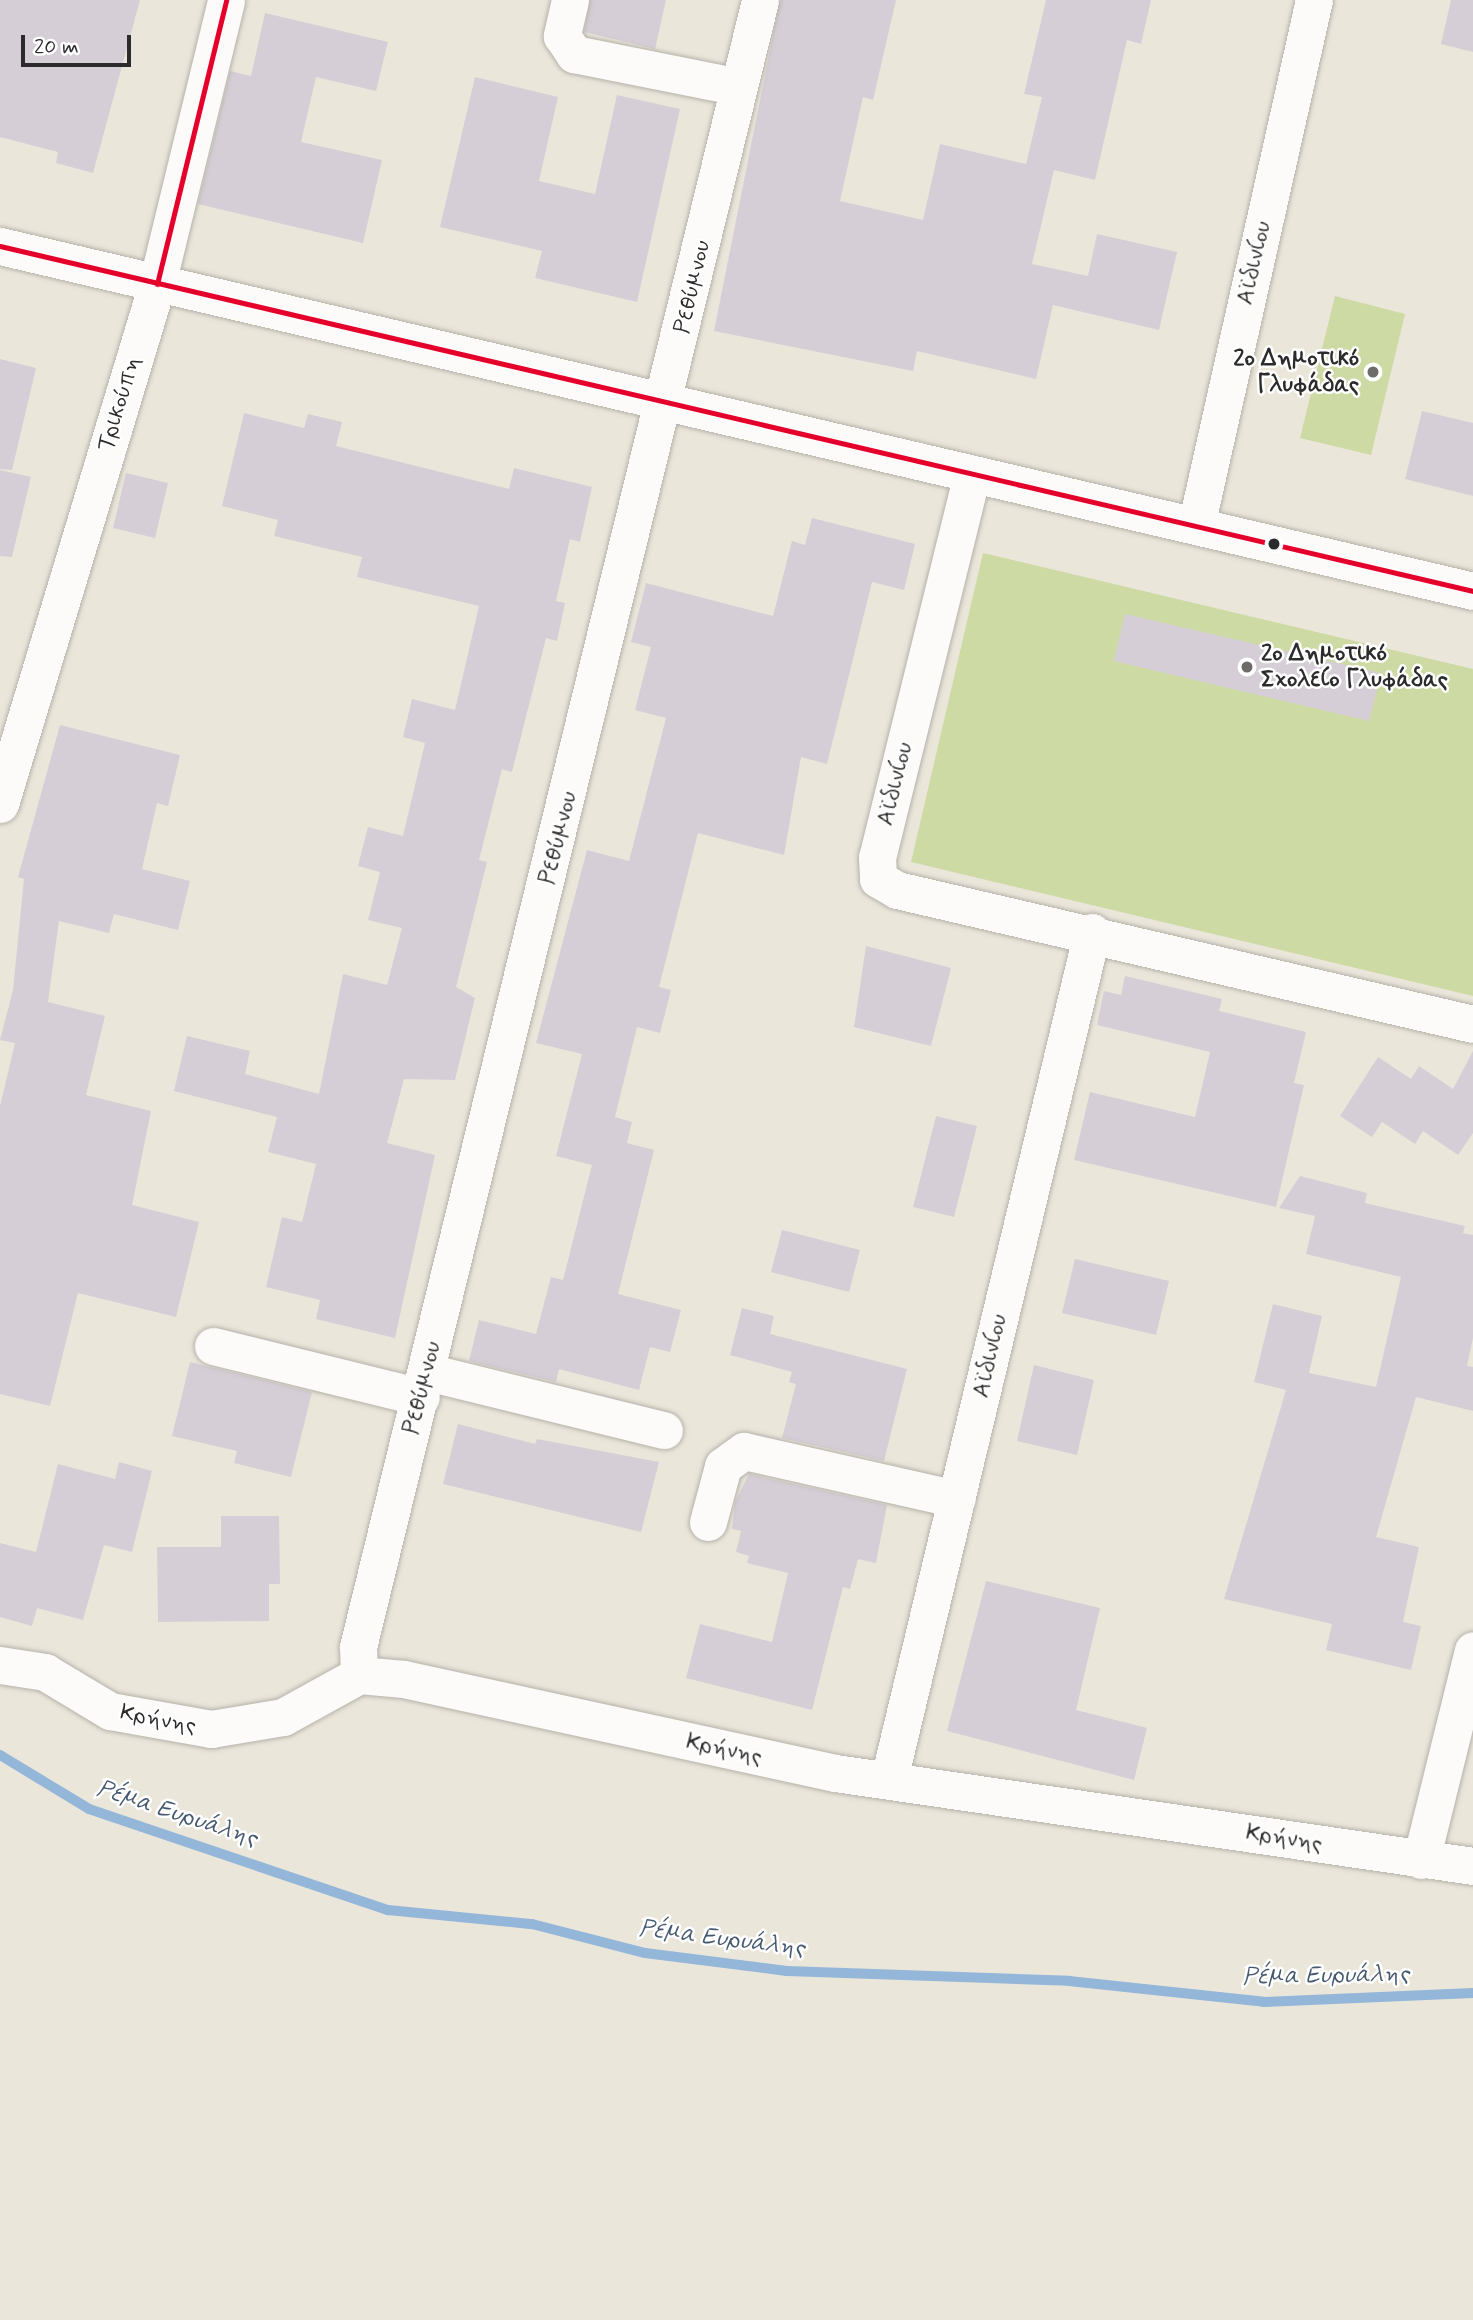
<!DOCTYPE html>
<meta charset="utf-8">
<style>
body{margin:0}
#map{position:relative;width:1473px;height:2320px;overflow:hidden;background:#ebe6da;font-family:Mynerve,sans-serif}
div>[style]{position:absolute}
[style*='--x']{left:calc(var(--x)*1px);top:calc(var(--y)*1px);width:calc(var(--w)*1px);rotate:calc(var(--a)*1deg)}
.green>*{inset:0;background:#cddaa4}
.stream>*{height:10px;margin:-5px;padding:0 5px;transform-origin:5px;border-radius:5px;background:#93b6d9}
.building>*{inset:0;background:#d6ced6}
.roads{filter:drop-shadow(0 0 2px #b5b2ab) drop-shadow(0 0 2px #b5b2ab)}
.minor>*{height:37px;margin:-18.5px;padding:0 18.5px;transform-origin:18.5px;border-radius:18.5px;background:#fcfbf9}
.bus-1>*{height:5px;margin:-2.5px;padding:0 2.5px;transform-origin:2.5px;border-radius:2.5px;background:#e4002b}
.dots>*{width:19px;height:19px;translate:-50% -50%;box-sizing:border-box;border:4px solid #fff;border-radius:50%}
span{translate:-50% -50%;white-space:nowrap;text-align:center;line-height:1.15;-webkit-text-stroke:5px #fff;paint-order:stroke}
.street-label{font-size:23px;color:#2b2b2b}
.poi-label{font-size:23px;color:#2b2b2b;font-weight:700}
.right{translate:-100% -50%;text-align:right}
.left{translate:0 -50%;text-align:left}
.water-label{font-size:24px;color:#455a71;font-style:italic}
.scale{position:absolute;left:21px;top:35px;width:110px;height:32px;box-sizing:border-box;border:4px solid #2b2b2b;border-top:0;padding-left:9px;font-size:21px;line-height:24px;white-space:nowrap;color:#2b2b2b;-webkit-text-stroke:5px #fff;paint-order:stroke}
</style>
<div id="map">
<div class="green">
<div style="clip-path:polygon(1335px 296px,1405px 314px,1371px 455px,1300px 438px)"></div>
<div style="clip-path:polygon(983px 553px,1473px 669px,1473px 996px,911px 862px)"></div>
</div>
<div class="stream">
<div style="--x:0;--y:1755;--w:104;--a:31.2"></div>
<div style="--x:89;--y:1809;--w:316;--a:18.7"></div>
<div style="--x:388;--y:1910;--w:145;--a:5.6"></div>
<div style="--x:532;--y:1924;--w:117;--a:14.4"></div>
<div style="--x:645;--y:1953;--w:143;--a:7.2"></div>
<div style="--x:787;--y:1971;--w:282;--a:2"></div>
<div style="--x:1069;--y:1981;--w:196;--a:6.1"></div>
<div style="--x:1264;--y:2002;--w:209;--a:-2.5"></div>
</div>
<div class="building">
<div style="clip-path:polygon(0 0,140px 0,93px 173px,56px 163px,58px 152px,0 137px)"></div>
<div style="clip-path:polygon(590px 0,666px 0,655px 49px,584px 32px)"></div>
<div style="clip-path:polygon(780px 0,896px 0,873px 100px,863px 97px,840px 201px,923px 220px,940px 144px,1026px 164px,1042px 97px,1024px 94px,1046px 0,1151px 0,1141px 44px,1127px 40px,1095px 180px,1054px 170px,1032px 264px,1088px 276px,1097px 234px,1177px 252px,1159px 330px,1053px 305px,1036px 379px,917px 351px,913px 371px,714px 331px)"></div>
<div style="clip-path:polygon(1451px 0,1473px 0,1473px 52px,1441px 44px)"></div>
<div style="clip-path:polygon(265px 13px,388px 42px,376px 91px,316px 77px,301px 142px,382px 160px,363px 243px,198px 204px,230px 71px,251px 76px)"></div>
<div style="clip-path:polygon(475px 77px,558px 97px,539px 181px,595px 194px,617px 95px,680px 109px,637px 302px,535px 278px,542px 251px,440px 227px)"></div>
<div style="clip-path:polygon(0 359px,36px 368px,12px 470px,0 469px)"></div>
<div style="clip-path:polygon(1422px 411px,1473px 423px,1473px 496px,1405px 479px)"></div>
<div style="clip-path:polygon(244px 413px,304px 428px,308px 414px,342px 422px,336px 446px,509px 489px,514px 468px,592px 487px,580px 542px,570px 539px,556px 601px,565px 603px,557px 641px,546px 638px,512px 772px,502px 769px,479px 860px,487px 862px,456px 987px,475px 998px,455px 1080px,404px 1079px,387px 1143px,435px 1155px,395px 1338px,316px 1319px,320px 1300px,266px 1287px,282px 1217px,302px 1222px,316px 1164px,268px 1152px,277px 1117px,174px 1091px,187px 1036px,250px 1051px,245px 1074px,319px 1094px,343px 974px,387px 985px,402px 928px,368px 920px,380px 872px,358px 866px,368px 827px,403px 836px,425px 743px,403px 737px,412px 699px,455px 710px,479px 606px,357px 577px,362px 557px,274px 536px,278px 520px,222px 506px)"></div>
<div style="clip-path:polygon(0 470px,31px 477px,12px 557px,0 556px)"></div>
<div style="clip-path:polygon(126px 473px,168px 483px,155px 538px,113px 528px)"></div>
<div style="clip-path:polygon(812px 518px,915px 544px,904px 590px,872px 582px,827px 764px,801px 757px,784px 855px,698px 833px,659px 987px,671px 990px,660px 1033px,637px 1027px,615px 1117px,632px 1122px,627px 1143px,654px 1150px,618px 1294px,681px 1310px,670px 1352px,650px 1347px,639px 1390px,559px 1369px,556px 1382px,469px 1361px,479px 1320px,536px 1334px,551px 1277px,563px 1280px,592px 1165px,556px 1156px,582px 1054px,536px 1043px,587px 850px,629px 861px,666px 718px,635px 710px,651px 647px,631px 642px,646px 583px,773px 616px,792px 541px,805px 545px)"></div>
<div style="clip-path:polygon(1125px 614px,1381px 673px,1369px 721px,1114px 661px)"></div>
<div style="clip-path:polygon(60px 725px,180px 755px,168px 806px,157px 803px,142px 869px,190px 881px,178px 930px,114px 914px,109px 933px,59px 921px,48px 1002px,105px 1016px,86px 1095px,151px 1111px,132px 1205px,199px 1222px,176px 1317px,78px 1293px,50px 1406px,0 1394px,0 1106px,15px 1043px,0 1040px,13px 990px,24px 879px,18px 877px)"></div>
<div style="clip-path:polygon(866px 946px,951px 968px,931px 1046px,854px 1027px)"></div>
<div style="clip-path:polygon(1125px 976px,1222px 999px,1219px 1011px,1306px 1032px,1294px 1083px,1304px 1085px,1276px 1207px,1074px 1160px,1090px 1092px,1195px 1117px,1210px 1052px,1097px 1025px,1104px 991px,1121px 995px)"></div>
<div style="clip-path:polygon(1473px 1051px,1473px 1133px,1458px 1155px,1423px 1131px,1415px 1144px,1382px 1122px,1372px 1137px,1340px 1116px,1378px 1057px,1411px 1079px,1419px 1066px,1453px 1089px)"></div>
<div style="clip-path:polygon(936px 1116px,977px 1126px,954px 1217px,913px 1207px)"></div>
<div style="clip-path:polygon(1300px 1176px,1367px 1193px,1365px 1203px,1465px 1226px,1463px 1233px,1473px 1235px,1473px 1338px,1467px 1366px,1473px 1367px,1473px 1411px,1416px 1397px,1376px 1537px,1419px 1547px,1403px 1622px,1421px 1626px,1411px 1670px,1326px 1650px,1332px 1624px,1224px 1599px,1286px 1390px,1254px 1382px,1273px 1304px,1322px 1316px,1309px 1373px,1376px 1387px,1401px 1277px,1306px 1254px,1315px 1216px,1279px 1208px)"></div>
<div style="clip-path:polygon(782px 1230px,860px 1250px,849px 1292px,771px 1272px)"></div>
<div style="clip-path:polygon(1075px 1259px,1169px 1281px,1156px 1335px,1062px 1313px)"></div>
<div style="clip-path:polygon(742px 1308px,774px 1316px,770px 1334px,907px 1369px,884px 1461px,782px 1438px,796px 1384px,789px 1382px,792px 1372px,730px 1355px)"></div>
<div style="clip-path:polygon(190px 1362px,312px 1392px,291px 1477px,234px 1463px,237px 1451px,172px 1436px)"></div>
<div style="clip-path:polygon(1034px 1365px,1094px 1380px,1077px 1455px,1017px 1441px)"></div>
<div style="clip-path:polygon(458px 1424px,535px 1444px,537px 1439px,659px 1462px,641px 1532px,443px 1484px)"></div>
<div style="clip-path:polygon(119px 1462px,152px 1471px,132px 1552px,104px 1545px,83px 1620px,37px 1608px,32px 1626px,0 1617px,0 1543px,36px 1552px,58px 1464px,115px 1479px)"></div>
<div style="clip-path:polygon(749px 1474px,887px 1505px,876px 1563px,858px 1559px,850px 1589px,843px 1587px,812px 1710px,686px 1678px,700px 1624px,772px 1642px,788px 1573px,747px 1563px,749px 1556px,736px 1552px,741px 1531px,732px 1529px,735px 1502px)"></div>
<div style="clip-path:polygon(221px 1516px,279px 1516px,280px 1584px,269px 1584px,269px 1621px,158px 1622px,157px 1547px,221px 1547px)"></div>
<div style="clip-path:polygon(986px 1581px,1100px 1608px,1076px 1710px,1147px 1728px,1134px 1780px,947px 1731px)"></div>
</div>
<div class="roads">
<div class="minor">
<div style="--x:570;--y:0;--w:37;--a:103"></div>
<div style="--x:562;--y:36;--w:22;--a:56"></div>
<div style="--x:574;--y:54;--w:168;--a:11.3"></div>
<div style="--x:0;--y:246;--w:1513;--a:13.18"></div>
<div style="--x:972;--y:474;--w:395;--a:103.9"></div>
<div style="--x:877;--y:857;--w:22;--a:87"></div>
<div style="--x:878;--y:879;--w:22;--a:30"></div>
<div style="--x:897;--y:890;--w:591;--a:13.1"></div>
<div style="--x:1196;--y:526;--w:539;--a:-77.36"></div>
<div style="--x:0;--y:804;--w:543;--a:-73.2"></div>
<div style="--x:157;--y:284;--w:292;--a:-76.3"></div>
<div style="--x:213;--y:1346;--w:214;--a:13.8"></div>
<div style="--x:427;--y:1372;--w:244;--a:13.8"></div>
<div style="--x:708;--y:1522;--w:58;--a:-75"></div>
<div style="--x:723;--y:1466;--w:26;--a:-36"></div>
<div style="--x:744;--y:1451;--w:218;--a:12.7"></div>
<div style="--x:0;--y:1665;--w:46;--a:8.8"></div>
<div style="--x:45;--y:1672;--w:76;--a:31"></div>
<div style="--x:110;--y:1711;--w:103;--a:10.1"></div>
<div style="--x:211;--y:1729;--w:73;--a:-9.5"></div>
<div style="--x:283;--y:1717;--w:87;--a:-28.9"></div>
<div style="--x:359;--y:1675;--w:45;--a:5.1"></div>
<div style="--x:404;--y:1679;--w:441;--a:12.3"></div>
<div style="--x:835;--y:1773;--w:645;--a:8.29"></div>
<div style="--x:359;--y:1675;--w:28;--a:-92"></div>
<div style="--x:358;--y:1647;--w:1695;--a:-76.28"></div>
<div style="--x:889;--y:1779;--w:871;--a:-76.52"></div>
<div style="--x:1421;--y:1860;--w:216;--a:-76.1"></div>
</div>
</div>
<div class="bus-1">
<div style="--x:0;--y:246;--w:1513;--a:13.18"></div>
<div style="--x:157;--y:284;--w:292;--a:-76.3"></div>
</div>
<div class="dots">
<div style="left:1373px;top:372px;background:#6e6c68"></div>
<div style="left:1274px;top:544px;background:#2b2b2b"></div>
<div style="left:1247px;top:667px;background:#6e6c68"></div>
</div>
<div class="street-label">
<span style="left:1255px;top:263px;rotate:-77deg">Αϊδινίου</span>
<span style="left:693px;top:287px;rotate:-77deg">Ρεθύμνου</span>
<span style="left:120px;top:404px;rotate:-73deg">Τρικούπη</span>
<span style="left:896px;top:784px;rotate:-76deg">Αϊδινίου</span>
<span style="left:559px;top:838px;rotate:-76deg">Ρεθύμνου</span>
<span style="left:991px;top:1356px;rotate:-77deg">Αϊδινίου</span>
<span style="left:423px;top:1388px;rotate:-76deg">Ρεθύμνου</span>
<span style="left:158px;top:1720px;rotate:11deg">Κρήνης</span>
<span style="left:724px;top:1750px;rotate:12deg">Κρήνης</span>
<span style="left:1284px;top:1839px;rotate:9deg">Κρήνης</span>
</div>
<div class="poi-label">
<span class="right" style="left:1359px;top:372px">2ο Δημοτικό<br>Γλυφάδας</span>
<span class="left" style="left:1261px;top:667px">2ο Δημοτικό<br>Σχολείο Γλυφάδας</span>
</div>
<div class="water-label">
<span style="left:177px;top:1814px;rotate:18deg">Ρέμα Ευρυάλης</span>
<span style="left:722px;top:1939px;rotate:7deg">Ρέμα Ευρυάλης</span>
<span style="left:1326px;top:1976px;rotate:-1deg">Ρέμα Ευρυάλης</span>
</div>
<div class="scale">20 m</div>
</div>
